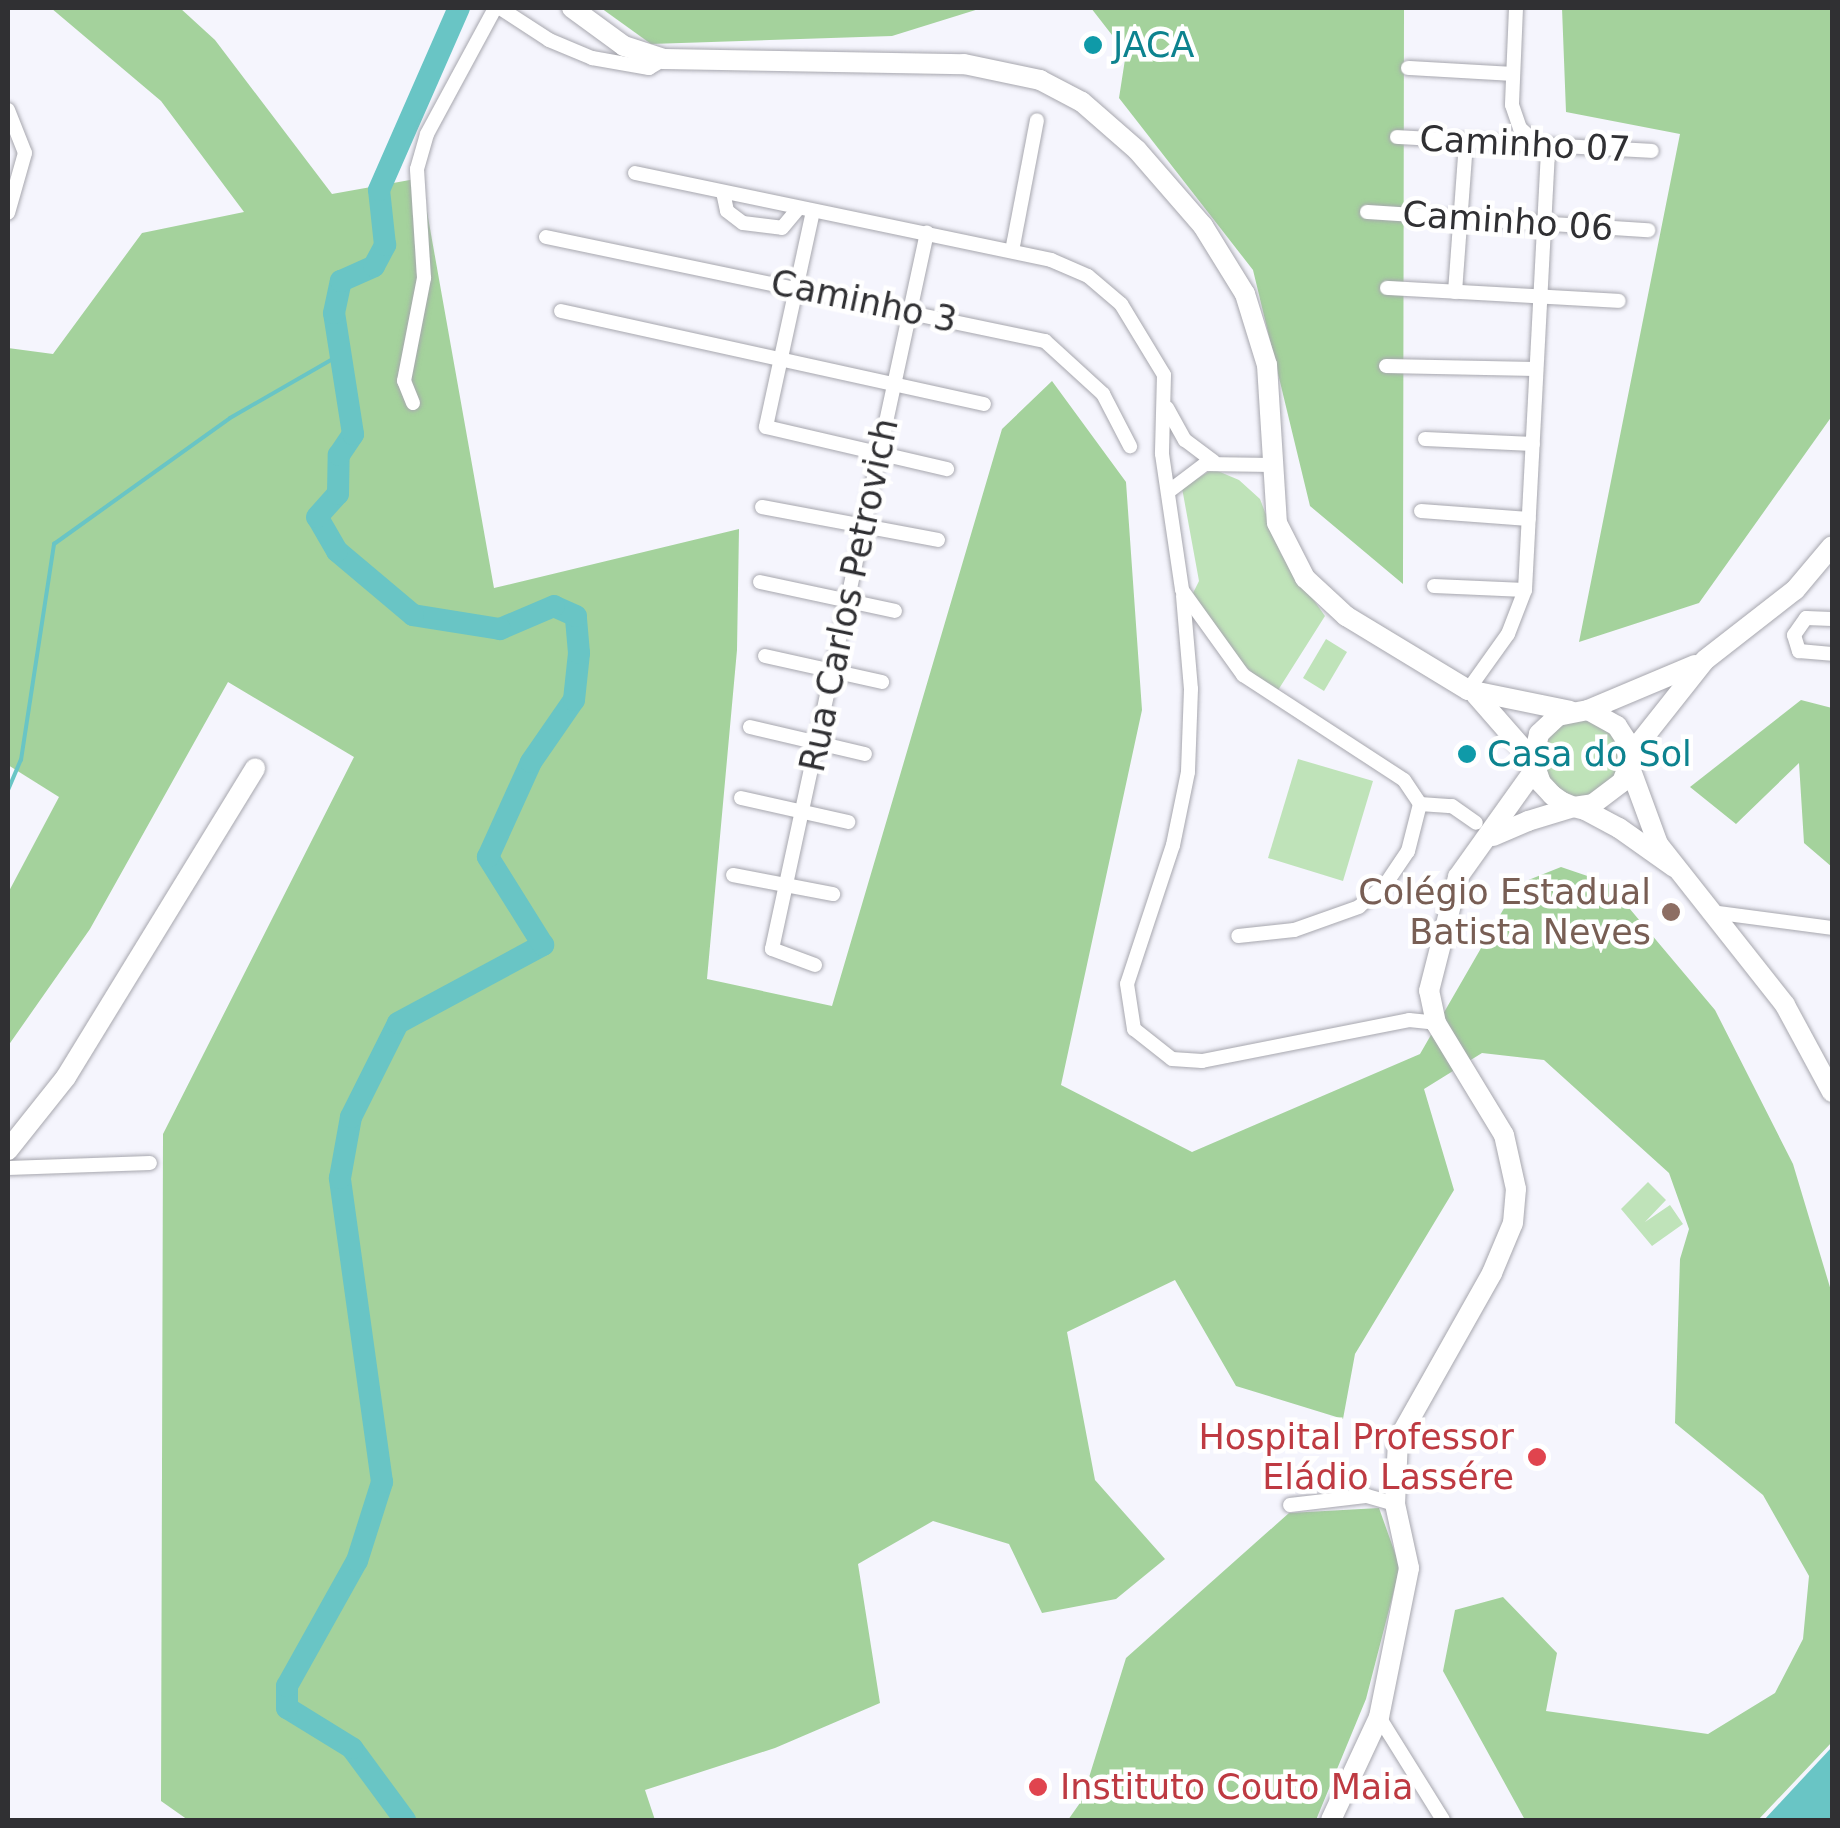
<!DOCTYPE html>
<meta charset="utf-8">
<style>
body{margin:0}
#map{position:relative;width:1840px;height:1828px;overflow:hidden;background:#f5f5fd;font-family:"DejaVu Sans",sans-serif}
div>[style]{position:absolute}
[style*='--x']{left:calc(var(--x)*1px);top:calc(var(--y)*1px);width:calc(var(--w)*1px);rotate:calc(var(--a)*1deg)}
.green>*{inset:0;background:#bfe3b9}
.round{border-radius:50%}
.forest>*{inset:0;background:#a4d29c}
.water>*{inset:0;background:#69c5c5}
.stream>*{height:4px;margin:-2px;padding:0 2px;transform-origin:2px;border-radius:2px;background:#69c5c5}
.river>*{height:22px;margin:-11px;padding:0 11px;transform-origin:11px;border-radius:11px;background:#69c5c5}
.roads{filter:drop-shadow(0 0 2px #a7a7ae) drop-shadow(0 0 2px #a7a7ae)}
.street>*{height:14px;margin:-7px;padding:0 7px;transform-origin:7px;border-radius:7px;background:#fff}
.secondary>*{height:20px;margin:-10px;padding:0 10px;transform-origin:10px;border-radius:10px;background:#fff}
.dots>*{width:28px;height:28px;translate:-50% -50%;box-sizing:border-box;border:5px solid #fff;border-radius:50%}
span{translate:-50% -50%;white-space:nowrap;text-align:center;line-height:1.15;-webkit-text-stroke:9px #fff;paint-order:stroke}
.culture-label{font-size:35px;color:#0d838f}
.left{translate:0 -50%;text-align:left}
.street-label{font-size:35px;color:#303033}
.education-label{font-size:35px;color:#785e54}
.right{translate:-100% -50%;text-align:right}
.health-label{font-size:35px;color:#be3a42}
.frame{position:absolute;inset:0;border:10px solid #303033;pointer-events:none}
</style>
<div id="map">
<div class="green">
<div style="clip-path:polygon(1213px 469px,1239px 480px,1260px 499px,1281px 554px,1325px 616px,1275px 695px,1235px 656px,1193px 593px,1199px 581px,1182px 488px)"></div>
<div style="clip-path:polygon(1326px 639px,1347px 652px,1324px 691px,1303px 678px)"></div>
<div class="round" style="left:1543px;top:720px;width:78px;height:78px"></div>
<div style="clip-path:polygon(1298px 759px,1373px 781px,1343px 881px,1268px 858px)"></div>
<div style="clip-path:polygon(1648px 1182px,1666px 1200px,1645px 1222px,1670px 1205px,1683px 1224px,1652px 1246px,1621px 1209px)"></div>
</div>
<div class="forest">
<div style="clip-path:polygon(51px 8px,180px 8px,215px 40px,332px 194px,421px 178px,494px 588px,739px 529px,737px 650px,707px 979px,832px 1006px,1002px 429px,1052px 381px,1126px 482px,1142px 710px,1061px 1085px,1192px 1152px,1420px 1054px,1518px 884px,1561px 867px,1608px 883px,1715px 1010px,1793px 1164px,1832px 1294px,1832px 1742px,1758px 1820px,1525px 1820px,1443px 1671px,1455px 1610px,1503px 1597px,1557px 1653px,1546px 1711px,1708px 1734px,1775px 1693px,1803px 1639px,1809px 1576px,1763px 1495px,1675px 1423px,1680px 1259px,1689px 1229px,1669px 1173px,1544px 1060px,1482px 1053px,1424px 1089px,1454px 1190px,1355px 1354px,1343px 1419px,1236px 1386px,1175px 1280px,1067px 1332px,1095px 1480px,1165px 1559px,1116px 1599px,1042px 1613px,1009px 1544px,933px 1521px,858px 1564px,880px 1703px,775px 1748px,645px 1790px,655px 1820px,188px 1820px,161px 1801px,163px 1134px,354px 757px,228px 682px,90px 929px,8px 1046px,8px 893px,59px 797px,8px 765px,8px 348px,53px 354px,142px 233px,244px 212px,161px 101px)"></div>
<div style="clip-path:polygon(601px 8px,982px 8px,892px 36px,651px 44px)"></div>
<div style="clip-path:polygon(1091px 8px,1404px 8px,1403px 584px,1310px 506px,1253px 270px,1119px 98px,1126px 53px)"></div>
<div style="clip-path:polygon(1562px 8px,1832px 8px,1832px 416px,1699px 603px,1579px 642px,1680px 134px,1566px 112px)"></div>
<div style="clip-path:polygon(1801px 700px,1832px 708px,1832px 867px,1804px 843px,1799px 763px,1736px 824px,1690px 787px)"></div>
<div style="clip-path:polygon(1379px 1508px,1400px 1567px,1366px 1699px,1316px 1820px,1068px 1820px,1082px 1800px,1126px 1658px,1289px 1513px)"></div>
</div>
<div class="water">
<div style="clip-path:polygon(1832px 1747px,1832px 1820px,1764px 1820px)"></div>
</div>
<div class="stream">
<div style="--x:8;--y:790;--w:33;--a:-67"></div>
<div style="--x:21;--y:760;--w:219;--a:-81.3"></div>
<div style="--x:54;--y:544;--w:216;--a:-35.6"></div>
<div style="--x:230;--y:418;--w:130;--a:-29.9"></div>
</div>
<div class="river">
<div style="--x:405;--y:1820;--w:89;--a:-126.4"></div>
<div style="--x:352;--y:1748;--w:76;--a:-148.4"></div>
<div style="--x:287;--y:1708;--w:22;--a:-90"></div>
<div style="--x:287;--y:1686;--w:143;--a:-60.8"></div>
<div style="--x:357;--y:1561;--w:83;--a:-72.4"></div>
<div style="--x:382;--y:1482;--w:307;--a:-97.9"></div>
<div style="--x:340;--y:1178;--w:62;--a:-79.8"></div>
<div style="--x:351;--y:1117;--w:105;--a:-63.4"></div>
<div style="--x:398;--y:1023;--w:165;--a:-28.3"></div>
<div style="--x:543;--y:945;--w:104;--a:-122"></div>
<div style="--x:488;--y:857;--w:104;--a:-65.6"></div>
<div style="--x:531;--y:762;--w:75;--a:-55.3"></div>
<div style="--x:574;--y:700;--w:47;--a:-83.9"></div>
<div style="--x:579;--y:653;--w:37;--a:-95"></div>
<div style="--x:576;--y:616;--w:24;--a:-156"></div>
<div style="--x:554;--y:606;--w:59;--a:156.9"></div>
<div style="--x:500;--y:629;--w:88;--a:-170.9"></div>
<div style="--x:413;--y:615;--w:99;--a:-139.9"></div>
<div style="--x:337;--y:551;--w:39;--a:-120"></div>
<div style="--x:317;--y:517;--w:31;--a:-48"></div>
<div style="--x:338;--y:494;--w:39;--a:-89"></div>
<div style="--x:339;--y:455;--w:25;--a:-56"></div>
<div style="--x:353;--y:434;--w:122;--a:-98.9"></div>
<div style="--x:334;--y:313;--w:33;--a:-78"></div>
<div style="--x:341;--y:281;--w:36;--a:-24"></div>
<div style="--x:374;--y:266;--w:24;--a:-62"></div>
<div style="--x:385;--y:245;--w:55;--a:-96.2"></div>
<div style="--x:379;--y:190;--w:199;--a:-66.3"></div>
</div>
<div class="roads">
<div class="street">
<div style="--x:500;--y:8;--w:59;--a:33.1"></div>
<div style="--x:549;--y:40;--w:47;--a:22.7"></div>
<div style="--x:592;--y:58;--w:58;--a:10"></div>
<div style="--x:649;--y:68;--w:17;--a:-31"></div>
<div style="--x:1516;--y:8;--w:97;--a:92.4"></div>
<div style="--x:1512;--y:105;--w:24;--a:71"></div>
<div style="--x:1520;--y:128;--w:23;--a:43"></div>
<div style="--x:1408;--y:68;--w:103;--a:3.3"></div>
<div style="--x:8;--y:110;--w:46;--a:68.4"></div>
<div style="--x:25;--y:153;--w:62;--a:105.8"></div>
<div style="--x:1397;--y:137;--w:255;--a:3.1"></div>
<div style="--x:635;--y:173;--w:425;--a:11.8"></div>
<div style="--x:1051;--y:260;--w:40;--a:23.4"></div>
<div style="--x:1088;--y:276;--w:43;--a:40.3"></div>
<div style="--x:1121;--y:304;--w:83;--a:58.8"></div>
<div style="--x:1164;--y:375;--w:79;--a:91.5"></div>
<div style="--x:1162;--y:454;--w:137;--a:81.6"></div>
<div style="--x:1182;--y:590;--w:105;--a:54.3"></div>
<div style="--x:1243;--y:675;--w:192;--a:33.1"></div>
<div style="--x:1404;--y:780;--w:29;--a:56"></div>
<div style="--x:1420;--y:804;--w:49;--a:104.3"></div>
<div style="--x:1408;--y:851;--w:40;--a:124"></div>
<div style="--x:1386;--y:884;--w:35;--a:140"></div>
<div style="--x:1359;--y:907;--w:69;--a:160.5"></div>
<div style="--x:1294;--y:930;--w:56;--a:173.9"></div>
<div style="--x:723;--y:192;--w:19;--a:78"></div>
<div style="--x:727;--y:211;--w:20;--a:37"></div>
<div style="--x:743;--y:223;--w:39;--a:7"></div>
<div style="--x:782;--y:228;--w:26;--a:-50"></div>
<div style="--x:813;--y:211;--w:221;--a:102.3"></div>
<div style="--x:766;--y:427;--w:186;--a:13.1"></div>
<div style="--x:1367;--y:212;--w:282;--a:3.7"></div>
<div style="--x:546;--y:237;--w:510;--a:11.77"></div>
<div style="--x:1045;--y:341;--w:79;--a:42.4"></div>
<div style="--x:1103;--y:394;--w:59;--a:62.6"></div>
<div style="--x:1012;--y:251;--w:133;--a:-79.2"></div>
<div style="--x:1387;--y:288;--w:232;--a:3.2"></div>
<div style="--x:1455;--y:292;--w:151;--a:-85.8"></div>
<div style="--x:561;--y:311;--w:433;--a:12.4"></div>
<div style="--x:1386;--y:366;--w:149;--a:1.2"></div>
<div style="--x:413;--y:403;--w:24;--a:-112"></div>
<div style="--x:404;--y:381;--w:105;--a:-79"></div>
<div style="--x:424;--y:278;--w:109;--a:-93.7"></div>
<div style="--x:417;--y:169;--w:36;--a:-74"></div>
<div style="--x:427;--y:134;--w:143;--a:-61.6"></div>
<div style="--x:1167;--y:408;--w:37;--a:61"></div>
<div style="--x:1185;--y:440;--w:36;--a:37"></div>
<div style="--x:1425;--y:439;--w:108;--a:2.7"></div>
<div style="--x:1168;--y:492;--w:46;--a:-37.1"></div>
<div style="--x:1205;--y:464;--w:67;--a:0.9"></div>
<div style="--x:762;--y:507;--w:179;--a:10.6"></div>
<div style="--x:1421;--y:511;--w:108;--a:4.2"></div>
<div style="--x:760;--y:582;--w:138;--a:12.1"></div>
<div style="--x:1434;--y:586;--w:91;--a:2.5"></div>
<div style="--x:1183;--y:596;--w:93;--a:85.1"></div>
<div style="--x:1191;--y:689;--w:83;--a:92.1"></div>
<div style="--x:1188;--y:772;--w:75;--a:101.6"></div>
<div style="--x:1173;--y:845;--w:146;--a:108.3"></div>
<div style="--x:1127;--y:984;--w:46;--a:81.2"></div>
<div style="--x:1134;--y:1029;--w:48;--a:38.3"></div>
<div style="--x:1172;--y:1059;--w:30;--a:4"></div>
<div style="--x:1202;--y:1061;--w:211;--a:-11.2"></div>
<div style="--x:1409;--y:1020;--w:27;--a:6"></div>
<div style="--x:1832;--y:619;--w:26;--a:-178"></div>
<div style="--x:1806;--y:618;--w:21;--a:125"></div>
<div style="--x:1794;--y:635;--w:17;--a:73"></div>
<div style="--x:1799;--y:651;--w:33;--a:5"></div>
<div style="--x:765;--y:656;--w:120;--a:12.5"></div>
<div style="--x:1468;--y:690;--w:69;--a:-54.5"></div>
<div style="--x:1508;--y:634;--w:47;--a:-68.9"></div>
<div style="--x:1525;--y:590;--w:446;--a:-87"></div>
<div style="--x:750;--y:727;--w:118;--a:13.2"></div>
<div style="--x:741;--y:798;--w:110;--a:12.6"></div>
<div style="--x:1420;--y:804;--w:32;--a:4"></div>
<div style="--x:1452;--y:806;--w:29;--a:35"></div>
<div style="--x:733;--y:875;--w:102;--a:10.8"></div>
<div style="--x:1712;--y:912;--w:121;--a:7.6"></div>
<div style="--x:815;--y:965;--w:46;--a:-159.6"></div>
<div style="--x:772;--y:949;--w:733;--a:-77.79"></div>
<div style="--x:8;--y:1168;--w:142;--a:-2"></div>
<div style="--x:1290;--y:1505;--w:78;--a:-6.7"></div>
<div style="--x:1367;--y:1496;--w:29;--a:16"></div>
<div style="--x:1379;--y:1717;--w:121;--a:58.1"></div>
</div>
<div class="secondary">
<div style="--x:572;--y:8;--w:64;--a:36.2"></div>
<div style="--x:624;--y:46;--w:42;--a:18"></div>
<div style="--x:664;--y:59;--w:300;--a:1"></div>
<div style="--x:964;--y:64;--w:78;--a:11.9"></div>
<div style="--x:1040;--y:80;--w:47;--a:27.6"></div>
<div style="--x:1082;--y:102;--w:73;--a:41.1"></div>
<div style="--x:1137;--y:150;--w:101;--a:49"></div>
<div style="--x:1203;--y:226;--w:80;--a:58.3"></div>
<div style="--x:1245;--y:294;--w:74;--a:72.8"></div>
<div style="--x:1267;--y:365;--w:158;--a:86.4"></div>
<div style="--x:1277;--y:523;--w:62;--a:63"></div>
<div style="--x:1305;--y:578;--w:56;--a:42.8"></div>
<div style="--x:1346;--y:616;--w:143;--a:31.2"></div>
<div style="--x:1468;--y:690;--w:104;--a:11.6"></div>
<div style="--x:1476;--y:695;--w:86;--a:48.8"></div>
<div style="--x:1588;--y:710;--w:116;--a:-22.8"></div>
<div style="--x:1629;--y:756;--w:122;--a:-51.6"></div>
<div style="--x:1705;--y:660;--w:114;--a:-37.9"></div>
<div style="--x:1795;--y:590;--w:57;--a:-49.9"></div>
<div style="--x:1629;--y:765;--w:84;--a:69.8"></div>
<div style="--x:1658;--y:844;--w:205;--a:51.7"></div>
<div style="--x:1785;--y:1005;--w:99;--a:61.6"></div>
<div style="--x:1493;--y:836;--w:38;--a:-23"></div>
<div style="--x:1528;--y:821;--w:48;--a:-16.9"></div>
<div style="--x:1574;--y:807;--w:19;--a:-9"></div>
<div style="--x:1593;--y:804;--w:36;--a:-37"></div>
<div style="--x:1622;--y:782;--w:18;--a:-68"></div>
<div style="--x:1629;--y:765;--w:25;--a:-97"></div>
<div style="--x:1626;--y:740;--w:17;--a:-123"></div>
<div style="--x:1617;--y:726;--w:33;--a:-151"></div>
<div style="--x:1588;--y:710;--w:31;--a:169"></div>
<div style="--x:1558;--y:716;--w:26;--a:137"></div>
<div style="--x:1539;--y:734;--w:27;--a:103"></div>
<div style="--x:1533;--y:760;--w:24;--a:71"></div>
<div style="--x:1541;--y:783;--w:16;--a:47"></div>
<div style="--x:1552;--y:795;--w:12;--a:35"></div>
<div style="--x:1562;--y:802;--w:13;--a:23"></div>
<div style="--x:1574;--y:807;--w:11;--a:15"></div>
<div style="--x:1585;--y:810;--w:38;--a:28"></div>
<div style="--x:1619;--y:828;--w:67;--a:35.3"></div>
<div style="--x:8;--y:1150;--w:93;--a:-51.5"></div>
<div style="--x:66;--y:1077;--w:362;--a:-58.5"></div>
<div style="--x:1331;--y:1820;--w:114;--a:-65"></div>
<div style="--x:1379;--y:1717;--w:152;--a:-78.6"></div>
<div style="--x:1409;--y:1568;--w:66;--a:-102.3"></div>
<div style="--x:1395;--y:1504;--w:64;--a:-87.3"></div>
<div style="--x:1398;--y:1440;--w:192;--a:-60.6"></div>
<div style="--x:1492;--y:1273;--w:54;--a:-67.2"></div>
<div style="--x:1513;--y:1223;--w:34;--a:-85"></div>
<div style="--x:1516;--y:1189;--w:55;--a:-102.5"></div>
<div style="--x:1504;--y:1135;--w:131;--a:-121.3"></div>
<div style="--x:1436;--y:1023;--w:33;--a:-102"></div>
<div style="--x:1429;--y:991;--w:118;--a:-75.7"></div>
<div style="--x:1458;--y:877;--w:133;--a:-54.5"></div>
</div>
</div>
<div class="dots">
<div style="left:1093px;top:45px;background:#0f9aa8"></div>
<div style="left:1467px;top:754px;background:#0f9aa8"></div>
<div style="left:1671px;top:912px;background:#8d6e63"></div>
<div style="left:1537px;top:1457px;background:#e0444e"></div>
<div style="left:1038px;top:1787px;background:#e0444e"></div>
</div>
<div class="culture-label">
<span class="left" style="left:1113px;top:45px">JACA</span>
<span class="left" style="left:1487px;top:754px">Casa do Sol</span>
</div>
<div class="street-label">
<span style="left:1525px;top:144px;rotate:3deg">Caminho 07</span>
<span style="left:1508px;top:221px;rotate:4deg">Caminho 06</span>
<span style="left:864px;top:301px;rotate:12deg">Caminho 3</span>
<span style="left:849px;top:595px;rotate:-78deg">Rua Carlos Petrovich</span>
</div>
<div class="education-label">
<span class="right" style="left:1651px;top:912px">Colégio Estadual<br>Batista Neves</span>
</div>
<div class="health-label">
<span class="right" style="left:1514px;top:1457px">Hospital Professor<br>Eládio Lassére</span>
<span class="left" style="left:1060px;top:1787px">Instituto Couto Maia</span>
</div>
<div class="frame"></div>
</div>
